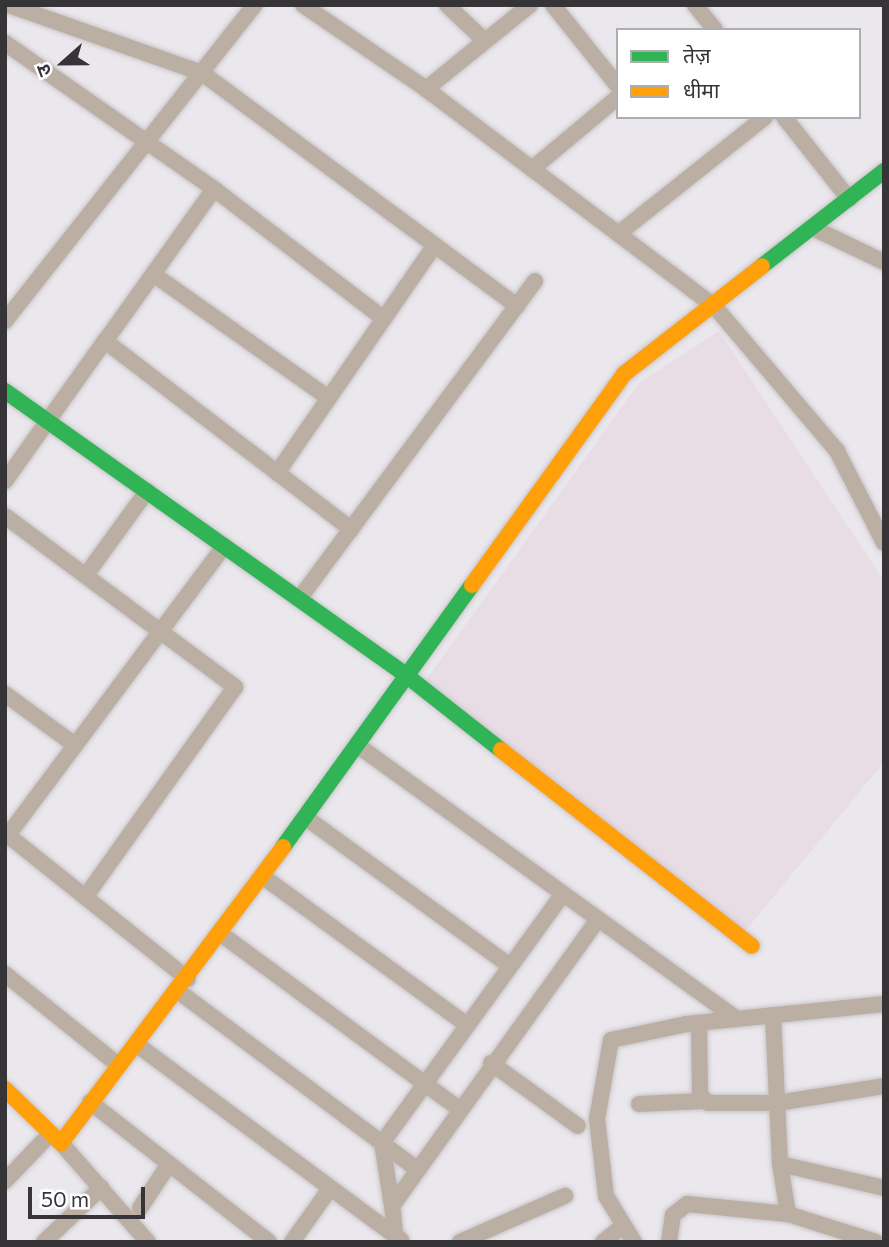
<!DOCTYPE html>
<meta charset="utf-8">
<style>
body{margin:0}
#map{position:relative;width:889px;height:1247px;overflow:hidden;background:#ebe8ed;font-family:Commissioner,"Noto Sans Devanagari",sans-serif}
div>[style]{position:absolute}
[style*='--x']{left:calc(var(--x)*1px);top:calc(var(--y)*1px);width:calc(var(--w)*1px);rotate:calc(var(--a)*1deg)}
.education>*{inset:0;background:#e8dce5}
.roads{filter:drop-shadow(0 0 2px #c7c5c8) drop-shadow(0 0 2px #c7c5c8)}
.street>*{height:16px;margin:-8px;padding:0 8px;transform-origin:8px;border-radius:8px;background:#bbaea2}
.fast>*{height:16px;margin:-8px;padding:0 8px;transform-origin:8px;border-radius:8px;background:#30b455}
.slow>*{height:16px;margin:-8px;padding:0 8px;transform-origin:8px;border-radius:8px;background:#ff9f0a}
span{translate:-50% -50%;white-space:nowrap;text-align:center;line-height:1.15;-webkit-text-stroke:6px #fff;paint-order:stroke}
.frame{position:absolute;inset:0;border:7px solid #373438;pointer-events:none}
.legend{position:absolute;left:616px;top:28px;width:245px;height:91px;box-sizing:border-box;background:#fff;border:2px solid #afaeaf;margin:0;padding:9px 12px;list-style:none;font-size:21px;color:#373438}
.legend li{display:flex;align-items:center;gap:14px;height:35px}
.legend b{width:35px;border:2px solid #afaeaf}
.north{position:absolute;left:28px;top:28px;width:70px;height:70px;-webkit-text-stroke:5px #fff;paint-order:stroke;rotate:249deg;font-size:19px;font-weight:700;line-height:28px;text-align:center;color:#373438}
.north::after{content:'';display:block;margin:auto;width:24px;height:32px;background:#373438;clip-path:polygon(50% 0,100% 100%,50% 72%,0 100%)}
.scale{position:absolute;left:28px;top:1187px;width:117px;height:32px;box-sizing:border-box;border:4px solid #373438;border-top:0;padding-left:9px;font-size:21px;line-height:24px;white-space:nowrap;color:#373438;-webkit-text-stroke:5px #fff;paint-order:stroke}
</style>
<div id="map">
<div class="education">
<div style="clip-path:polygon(719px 331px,884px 581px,884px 762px,742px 935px,416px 694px,639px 383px)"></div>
</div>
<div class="roads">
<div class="street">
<div style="--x:9;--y:5;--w:205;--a:19.4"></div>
<div style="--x:202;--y:73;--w:392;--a:36.5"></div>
<div style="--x:303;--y:5;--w:149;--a:34.3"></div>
<div style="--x:447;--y:5;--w:52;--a:43.5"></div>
<div style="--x:530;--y:5;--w:134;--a:141.1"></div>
<div style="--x:426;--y:89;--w:362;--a:37"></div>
<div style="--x:715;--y:307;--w:189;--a:49.7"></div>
<div style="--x:837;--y:451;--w:103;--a:62.9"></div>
<div style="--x:553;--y:5;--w:104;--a:51.3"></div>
<div style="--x:695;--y:5;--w:32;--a:51"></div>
<div style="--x:5;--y:43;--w:255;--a:34.9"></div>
<div style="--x:214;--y:189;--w:187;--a:125.6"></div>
<div style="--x:105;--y:341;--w:310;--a:37.4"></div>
<div style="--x:784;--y:117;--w:105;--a:51.6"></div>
<div style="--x:532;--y:169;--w:112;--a:-39.9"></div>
<div style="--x:214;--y:189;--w:214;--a:37.4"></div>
<div style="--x:813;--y:228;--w:79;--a:25.6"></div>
<div style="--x:618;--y:234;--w:188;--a:-38.5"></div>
<div style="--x:153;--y:274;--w:215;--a:35.2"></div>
<div style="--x:5;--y:321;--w:403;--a:-51.7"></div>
<div style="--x:277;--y:473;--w:277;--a:-55.3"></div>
<div style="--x:5;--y:481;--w:172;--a:-54.5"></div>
<div style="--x:5;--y:516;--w:287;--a:36.6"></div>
<div style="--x:235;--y:687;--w:258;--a:125.5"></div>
<div style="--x:86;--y:575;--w:104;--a:-54"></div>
<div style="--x:299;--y:599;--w:396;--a:-53.4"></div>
<div style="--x:5;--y:694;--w:87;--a:36.1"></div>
<div style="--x:357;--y:745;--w:468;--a:35.8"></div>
<div style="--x:305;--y:817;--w:253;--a:36"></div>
<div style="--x:5;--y:833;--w:234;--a:38.6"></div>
<div style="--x:8;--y:835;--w:361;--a:-53.2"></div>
<div style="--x:262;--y:876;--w:252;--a:36"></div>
<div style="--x:221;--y:934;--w:295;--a:36.3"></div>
<div style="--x:5;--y:974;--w:145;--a:38.8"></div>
<div style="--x:178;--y:991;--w:298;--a:36.7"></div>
<div style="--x:773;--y:1015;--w:149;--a:87.3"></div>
<div style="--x:780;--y:1164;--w:51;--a:80.9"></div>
<div style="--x:699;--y:1023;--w:72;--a:89.2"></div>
<div style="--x:700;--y:1095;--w:11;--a:45"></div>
<div style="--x:708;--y:1103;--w:69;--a:0"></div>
<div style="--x:777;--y:1103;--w:108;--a:-9"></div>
<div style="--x:136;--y:1044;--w:330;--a:36.5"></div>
<div style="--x:491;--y:1063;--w:107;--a:35.9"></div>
<div style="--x:90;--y:1102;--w:227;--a:38"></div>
<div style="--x:639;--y:1104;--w:66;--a:-2.6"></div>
<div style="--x:61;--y:1143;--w:132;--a:48.7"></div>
<div style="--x:780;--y:1164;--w:107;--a:13"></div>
<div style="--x:5;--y:1181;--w:66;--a:-46.2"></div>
<div style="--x:392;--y:1206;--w:64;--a:-99"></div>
<div style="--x:382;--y:1143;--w:308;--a:-54"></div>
<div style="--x:140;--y:1208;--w:53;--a:-56.6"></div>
<div style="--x:44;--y:1242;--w:79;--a:-43.5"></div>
<div style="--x:292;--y:1242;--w:64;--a:-54.6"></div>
<div style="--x:396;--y:1242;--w:36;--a:-96"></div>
<div style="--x:392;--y:1206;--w:353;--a:-54.3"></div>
<div style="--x:460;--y:1242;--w:115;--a:-23.7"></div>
<div style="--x:603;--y:1242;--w:26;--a:-39"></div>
<div style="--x:634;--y:1242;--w:54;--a:-121.3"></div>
<div style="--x:606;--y:1196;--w:78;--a:-96.7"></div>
<div style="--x:597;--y:1119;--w:80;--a:-80"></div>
<div style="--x:611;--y:1040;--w:78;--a:-11.9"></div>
<div style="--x:687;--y:1024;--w:198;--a:-5.8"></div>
<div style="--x:669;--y:1242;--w:27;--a:-82"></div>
<div style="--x:673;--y:1215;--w:18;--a:-38"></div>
<div style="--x:687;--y:1204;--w:101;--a:5.7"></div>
<div style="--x:788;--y:1214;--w:92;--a:17.7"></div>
</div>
<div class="fast">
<div style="--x:762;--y:266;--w:155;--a:-37.9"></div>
<div style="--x:5;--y:391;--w:493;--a:35.3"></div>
<div style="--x:407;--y:676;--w:120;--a:38.2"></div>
<div style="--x:283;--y:847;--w:323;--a:-54.2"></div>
</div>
<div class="slow">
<div style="--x:472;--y:585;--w:260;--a:-54.2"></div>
<div style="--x:624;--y:374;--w:175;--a:-38"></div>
<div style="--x:501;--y:750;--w:318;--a:38"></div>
<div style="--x:5;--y:1089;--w:78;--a:44"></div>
<div style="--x:61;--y:1143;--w:370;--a:-53.1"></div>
</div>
</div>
<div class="frame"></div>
<ul class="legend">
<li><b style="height:9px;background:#30b455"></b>तेज़</li>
<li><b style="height:9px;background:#ff9f0a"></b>धीमा</li>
</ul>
<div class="north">उ</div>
<div class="scale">50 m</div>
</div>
